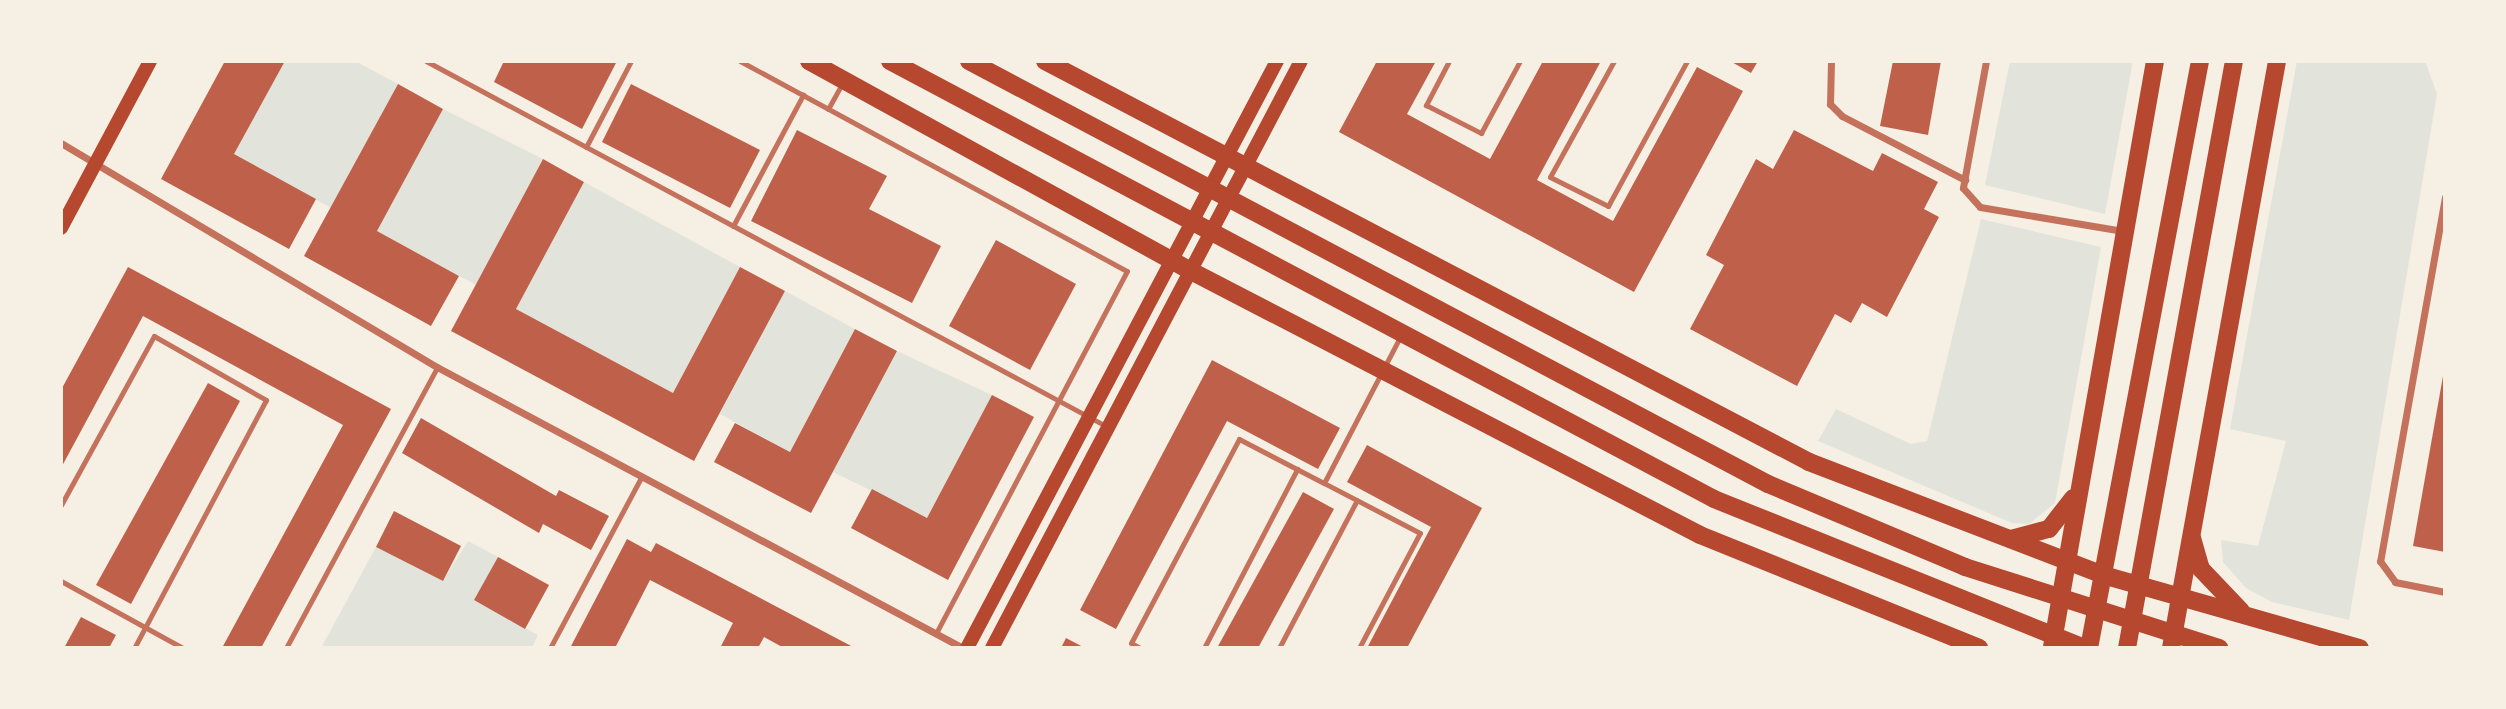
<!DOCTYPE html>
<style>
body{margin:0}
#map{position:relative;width:2506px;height:709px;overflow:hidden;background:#f6efe4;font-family:Raleway,sans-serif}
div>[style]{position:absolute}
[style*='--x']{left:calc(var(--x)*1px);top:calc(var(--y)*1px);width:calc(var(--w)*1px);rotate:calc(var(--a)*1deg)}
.green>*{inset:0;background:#e2e4dc}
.building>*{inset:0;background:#bf614a}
.service>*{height:5px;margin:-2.5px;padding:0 2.5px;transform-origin:2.5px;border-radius:2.5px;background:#c5725c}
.minor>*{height:7px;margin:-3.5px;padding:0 3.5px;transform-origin:3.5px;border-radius:3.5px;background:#c5725c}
.secondary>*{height:14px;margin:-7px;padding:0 7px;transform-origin:7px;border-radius:7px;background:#b5482f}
.primary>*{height:18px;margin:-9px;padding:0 9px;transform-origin:9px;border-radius:9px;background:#b5482f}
span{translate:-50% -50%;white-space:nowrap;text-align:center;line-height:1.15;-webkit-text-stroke:7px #f6efe4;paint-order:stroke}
.frame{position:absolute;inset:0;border:63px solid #f6efe4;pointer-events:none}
</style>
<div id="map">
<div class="green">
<div style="clip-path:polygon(285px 61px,355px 61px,398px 84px,331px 208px,234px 154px)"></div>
<div style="clip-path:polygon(2010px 61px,2133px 61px,2105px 214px,1985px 185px)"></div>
<div style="clip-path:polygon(2297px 61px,2425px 61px,2437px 94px,2349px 620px,2272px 602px,2246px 588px,2223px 562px,2221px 540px,2258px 546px,2286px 441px,2230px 429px)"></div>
<div style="clip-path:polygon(443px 109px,543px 159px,476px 285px,377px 231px)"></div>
<div style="clip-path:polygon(584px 182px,740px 267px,673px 393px,516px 309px)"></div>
<div style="clip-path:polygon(1981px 219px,2101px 247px,2055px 503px,2029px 524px,2012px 523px,1818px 441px,1836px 409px,1911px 444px,1927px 441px)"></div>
<div style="clip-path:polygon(785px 291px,855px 329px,790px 452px,720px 414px)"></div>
<div style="clip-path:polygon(897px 351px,992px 395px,927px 518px,833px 472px)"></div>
<div style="clip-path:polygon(468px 541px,498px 557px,475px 600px,538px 635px,532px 648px,321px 648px,376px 547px,443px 581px)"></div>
</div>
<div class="building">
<div style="clip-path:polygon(225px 61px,285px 61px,234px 154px,316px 199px,289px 249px,161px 179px)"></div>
<div style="clip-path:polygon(504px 61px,617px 61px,582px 129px,494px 82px)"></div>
<div style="clip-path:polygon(1377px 61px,1436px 61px,1407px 114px,1490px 159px,1543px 61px,1601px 61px,1537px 180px,1613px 221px,1697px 67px,1743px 91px,1634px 292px,1339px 132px)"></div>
<div style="clip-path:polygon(1730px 61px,1758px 61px,1751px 73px)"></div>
<div style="clip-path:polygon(1893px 61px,1941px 61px,1928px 135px,1880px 126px)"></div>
<div style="clip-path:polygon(398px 84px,443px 109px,377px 231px,459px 276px,431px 326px,304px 256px)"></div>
<div style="clip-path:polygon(631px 84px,760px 150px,730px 208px,602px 142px)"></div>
<div style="clip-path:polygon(797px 130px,887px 176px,869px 209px,941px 246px,912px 303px,751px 221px)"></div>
<div style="clip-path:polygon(1794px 130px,1873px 171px,1882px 153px,1938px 182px,1924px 209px,1939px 217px,1887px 317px,1862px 303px,1851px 323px,1835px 314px,1797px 386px,1690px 329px,1724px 265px,1706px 255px,1756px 159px,1773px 169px)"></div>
<div style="clip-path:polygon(543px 159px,584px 182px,516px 309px,673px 393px,740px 267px,785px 291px,694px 461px,451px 331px)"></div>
<div style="clip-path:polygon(996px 240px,1076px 284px,1030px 370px,949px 326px)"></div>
<div style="clip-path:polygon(128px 267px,391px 409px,261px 648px,222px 648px,343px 425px,143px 316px,61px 468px,61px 390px)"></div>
<div style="clip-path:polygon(855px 329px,897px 351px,811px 513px,714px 462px,735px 423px,790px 452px)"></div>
<div style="clip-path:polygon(1212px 360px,1340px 428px,1318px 469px,1227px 421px,1116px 629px,1080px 610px)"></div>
<div style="clip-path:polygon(2443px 376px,2445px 376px,2445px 552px,2413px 546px)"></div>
<div style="clip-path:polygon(208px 383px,240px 401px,131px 604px,96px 585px)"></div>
<div style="clip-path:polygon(992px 395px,1034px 417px,948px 580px,851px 528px,872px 489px,927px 518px)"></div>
<div style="clip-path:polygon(421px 418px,556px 496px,559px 490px,609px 516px,591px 550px,543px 524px,539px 533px,402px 453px)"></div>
<div style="clip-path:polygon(1367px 445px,1482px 508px,1407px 648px,1367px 648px,1431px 527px,1347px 482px)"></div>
<div style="clip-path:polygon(1303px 492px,1334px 509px,1258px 648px,1217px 648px)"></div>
<div style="clip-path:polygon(394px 511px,461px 546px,443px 581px,376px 547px)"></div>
<div style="clip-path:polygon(627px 539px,651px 552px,656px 543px,855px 648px,784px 648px,764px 637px,758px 648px,720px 648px,733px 623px,650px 580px,615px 648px,570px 648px)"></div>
<div style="clip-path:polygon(498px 557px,549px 585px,525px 629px,474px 600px)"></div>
<div style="clip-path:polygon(81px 617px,116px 635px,109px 648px,64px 648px)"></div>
<div style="clip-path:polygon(1066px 638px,1085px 648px,1061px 648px)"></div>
</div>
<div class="service">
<div style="--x:426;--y:61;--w:772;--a:28.23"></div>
<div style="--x:740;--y:61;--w:440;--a:28.5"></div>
<div style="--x:1127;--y:271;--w:410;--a:117.8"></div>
<div style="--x:1449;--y:61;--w:50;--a:117.6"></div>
<div style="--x:1426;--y:105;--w:62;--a:27"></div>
<div style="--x:1481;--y:133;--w:82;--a:-61.6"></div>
<div style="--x:1614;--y:61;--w:132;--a:118.9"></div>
<div style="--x:1550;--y:177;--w:65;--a:26.6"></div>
<div style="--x:1608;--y:206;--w:165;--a:-61.4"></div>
<div style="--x:828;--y:109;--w:29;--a:-61"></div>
<div style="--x:586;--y:147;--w:97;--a:-62.4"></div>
<div style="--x:733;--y:226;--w:149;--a:-61.9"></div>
<div style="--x:61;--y:505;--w:193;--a:-61.2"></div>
<div style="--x:154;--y:336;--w:129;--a:29.7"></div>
<div style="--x:266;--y:400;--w:281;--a:118"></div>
<div style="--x:61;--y:581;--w:139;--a:28.8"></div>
<div style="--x:286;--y:648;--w:319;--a:-61.7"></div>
<div style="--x:550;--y:648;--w:195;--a:-61.9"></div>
<div style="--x:1140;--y:648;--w:10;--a:-151"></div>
<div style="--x:1131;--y:643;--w:231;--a:-62.1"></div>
<div style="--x:1239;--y:439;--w:96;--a:27.4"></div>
<div style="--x:1204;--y:648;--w:202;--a:-62.5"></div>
<div style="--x:1279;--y:648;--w:167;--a:-62.2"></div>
<div style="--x:1359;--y:648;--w:130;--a:-62.1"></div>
<div style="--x:1420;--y:533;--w:108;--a:-152.5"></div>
<div style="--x:1324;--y:483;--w:165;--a:-62.5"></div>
</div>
<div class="minor">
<div style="--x:1831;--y:61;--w:43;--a:91.3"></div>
<div style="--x:1830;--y:104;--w:17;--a:45"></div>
<div style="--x:1842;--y:116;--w:139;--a:27.5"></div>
<div style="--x:1986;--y:61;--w:129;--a:100.3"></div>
<div style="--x:1963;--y:188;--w:25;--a:48"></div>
<div style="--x:1980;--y:207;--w:145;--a:9.5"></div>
<div style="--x:61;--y:143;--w:438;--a:30.8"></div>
<div style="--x:437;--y:367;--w:596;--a:28.11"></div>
<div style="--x:2445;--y:197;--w:370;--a:100.1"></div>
<div style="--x:2380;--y:561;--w:26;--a:54"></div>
<div style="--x:2395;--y:582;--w:51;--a:11.3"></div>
</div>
<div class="secondary">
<div style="--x:61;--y:228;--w:189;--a:-61.9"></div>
<div style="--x:967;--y:648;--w:664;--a:-62.16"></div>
<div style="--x:992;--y:648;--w:663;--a:-62.24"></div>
</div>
<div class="primary">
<div style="--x:809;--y:61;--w:436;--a:28.8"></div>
<div style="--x:1191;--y:271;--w:573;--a:27.41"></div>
<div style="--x:1700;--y:535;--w:301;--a:22"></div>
<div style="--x:890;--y:61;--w:933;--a:27.99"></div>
<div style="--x:1714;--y:499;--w:399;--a:21.9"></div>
<div style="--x:969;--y:61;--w:904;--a:27.9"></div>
<div style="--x:1768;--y:484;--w:214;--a:22.8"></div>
<div style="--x:1965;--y:567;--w:267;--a:17.7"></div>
<div style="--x:1045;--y:61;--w:863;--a:27.69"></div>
<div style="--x:1809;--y:462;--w:315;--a:21"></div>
<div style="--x:2103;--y:575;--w:267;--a:15.9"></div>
<div style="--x:2192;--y:538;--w:32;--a:74"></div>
<div style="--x:2201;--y:569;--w:58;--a:46.4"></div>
<div style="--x:2011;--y:539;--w:39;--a:-15"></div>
<div style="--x:2049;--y:529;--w:39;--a:-52"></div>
<div style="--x:2052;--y:647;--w:595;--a:-80.03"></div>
<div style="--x:2089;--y:648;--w:597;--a:-79.29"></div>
<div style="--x:2127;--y:648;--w:597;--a:-79.67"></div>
<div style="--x:2171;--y:648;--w:596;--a:-79.76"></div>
</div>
<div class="frame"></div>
</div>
